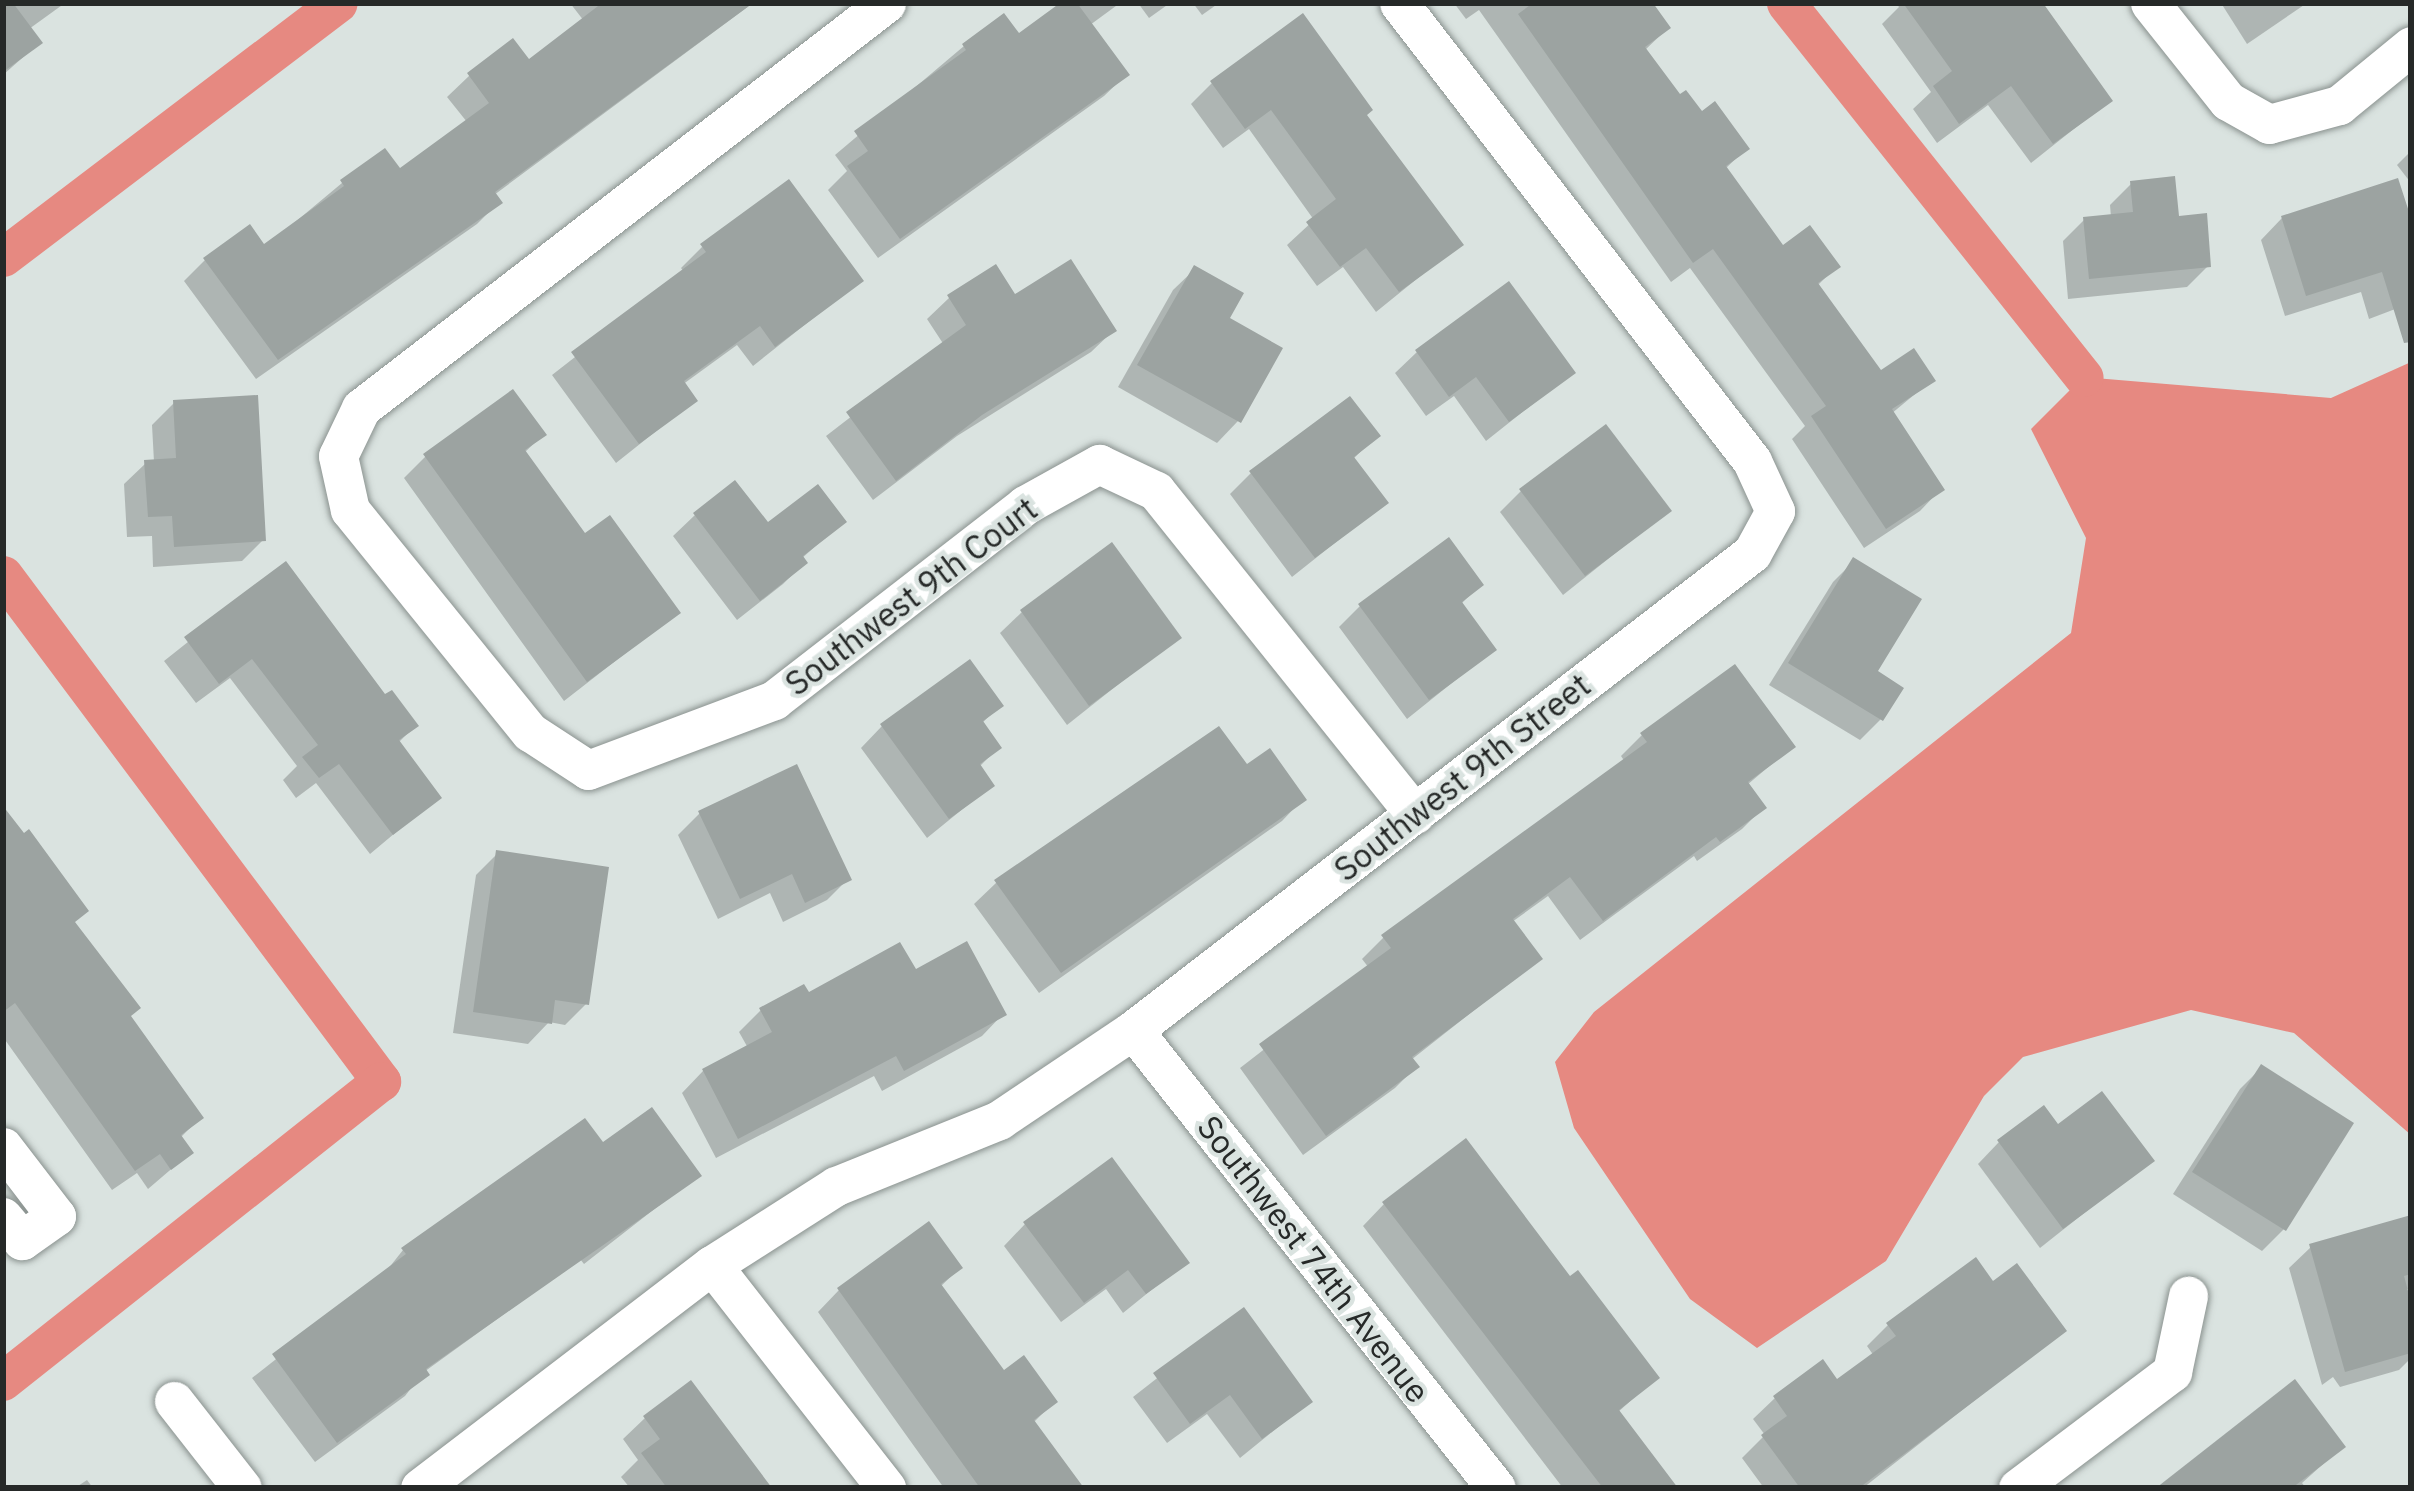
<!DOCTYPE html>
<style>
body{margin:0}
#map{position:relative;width:2414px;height:1491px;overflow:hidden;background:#dae3e0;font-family:"IBM Plex Sans",sans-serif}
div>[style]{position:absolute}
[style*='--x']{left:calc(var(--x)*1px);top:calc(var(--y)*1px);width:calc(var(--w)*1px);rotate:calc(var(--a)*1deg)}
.water>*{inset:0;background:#e68981}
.shadow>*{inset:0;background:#0003}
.canal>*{height:39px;margin:-19.5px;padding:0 19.5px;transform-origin:19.5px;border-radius:19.5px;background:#e68981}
.building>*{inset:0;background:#9ca3a1}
.roads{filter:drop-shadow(0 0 3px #8a928f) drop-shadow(0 0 3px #8a928f)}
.street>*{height:39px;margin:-19.5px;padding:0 19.5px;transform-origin:19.5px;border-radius:19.5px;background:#fff}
span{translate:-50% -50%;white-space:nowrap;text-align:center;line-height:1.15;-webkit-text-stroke:9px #dae3e0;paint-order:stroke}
.street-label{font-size:33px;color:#262928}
.frame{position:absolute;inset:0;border:6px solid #262928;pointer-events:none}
</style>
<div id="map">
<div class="water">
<div style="clip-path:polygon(2411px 362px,2411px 1135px,2294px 1033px,2191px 1010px,2023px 1057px,1984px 1096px,1886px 1261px,1757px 1348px,1690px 1299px,1574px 1128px,1555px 1062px,1594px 1012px,2071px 633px,2086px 538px,2031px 429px,2083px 377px,2331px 398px)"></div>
</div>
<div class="shadow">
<div style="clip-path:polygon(3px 3px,65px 3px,29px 29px,39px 43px,3px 75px)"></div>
<div style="clip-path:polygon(570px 3px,753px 3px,494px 195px,499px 202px,477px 224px,256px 379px,184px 281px,205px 260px,264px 248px,342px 183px,399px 172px,467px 122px,447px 97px,469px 76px,513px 42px,528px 63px,584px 21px)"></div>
<div style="clip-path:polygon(1065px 3px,1120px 3px,1090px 25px,1126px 75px,1104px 96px,878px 258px,828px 190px,847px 171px,835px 155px,964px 46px,1019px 37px)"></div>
<div style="clip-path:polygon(1138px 3px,1170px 3px,1149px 18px)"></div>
<div style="clip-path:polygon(1193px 3px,1219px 3px,1202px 15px)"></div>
<div style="clip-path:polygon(1454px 3px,1650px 3px,1668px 28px,1644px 51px,1679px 98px,1746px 149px,1725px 169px,1782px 249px,1837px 266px,1817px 286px,1880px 374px,1932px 380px,1891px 414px,1941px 489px,1920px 511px,1864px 548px,1792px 439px,1805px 426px,1690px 268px,1671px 282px,1479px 10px,1466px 19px)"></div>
<div style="clip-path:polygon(1896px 3px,2030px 3px,2109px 101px,2031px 163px,1988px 105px,1937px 143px,1913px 109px,1931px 92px,1882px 24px,1899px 7px)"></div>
<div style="clip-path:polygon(2221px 3px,2307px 3px,2247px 44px)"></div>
<div style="clip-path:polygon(1212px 83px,1364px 116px,1460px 244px,1376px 312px,1343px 267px,1317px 286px,1287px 245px,1314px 220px,1249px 129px,1223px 148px,1191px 104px)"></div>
<div style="clip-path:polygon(2411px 151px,2411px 183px,2397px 165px)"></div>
<div style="clip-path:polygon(2131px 184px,2176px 219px,2208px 266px,2187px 287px,2068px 299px,2063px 241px,2084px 220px,2111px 217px,2110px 205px)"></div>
<div style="clip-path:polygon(2282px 218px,2411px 228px,2411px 303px,2369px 319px,2361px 292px,2285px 316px,2261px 240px)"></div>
<div style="clip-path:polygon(702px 247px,860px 281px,753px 366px,737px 345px,682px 385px,694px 401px,616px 463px,552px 375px,684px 272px,681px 268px)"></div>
<div style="clip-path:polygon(1195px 269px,1226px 319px,1238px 421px,1217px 443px,1118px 387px,1173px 290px)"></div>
<div style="clip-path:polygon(949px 298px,1014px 298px,1113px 331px,1091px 352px,957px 436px,873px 500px,826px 436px,944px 345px,927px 319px)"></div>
<div style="clip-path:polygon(1417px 352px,1572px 373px,1486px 441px,1454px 396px,1426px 416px,1395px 373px)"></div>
<div style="clip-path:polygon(174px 403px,263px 540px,242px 561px,153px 567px,152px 536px,127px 537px,124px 484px,146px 463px,154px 462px,152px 425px)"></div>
<div style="clip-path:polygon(543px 435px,524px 453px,585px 537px,677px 613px,564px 701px,404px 478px,425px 457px)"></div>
<div style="clip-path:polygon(1377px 436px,1352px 460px,1385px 503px,1292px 577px,1230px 494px,1251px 473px)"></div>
<div style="clip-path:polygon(1521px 491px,1668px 511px,1563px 595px,1500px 512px)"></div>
<div style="clip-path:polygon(695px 515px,767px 526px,843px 522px,801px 559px,804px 563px,783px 584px,737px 620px,673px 536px)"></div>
<div style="clip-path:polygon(1854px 561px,1881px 719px,1860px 740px,1769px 685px,1833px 582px)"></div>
<div style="clip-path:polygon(285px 565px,385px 699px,415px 726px,398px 743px,438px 797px,370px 854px,316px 783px,296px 798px,283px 780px,297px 766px,230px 678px,196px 703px,164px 661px)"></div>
<div style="clip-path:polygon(1480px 585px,1460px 605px,1493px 650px,1407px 719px,1339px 627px,1360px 606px)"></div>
<div style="clip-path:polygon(1022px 612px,1178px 637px,1067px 725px,1000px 633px)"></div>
<div style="clip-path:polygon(1000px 706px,981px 724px,998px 748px,978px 768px,991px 786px,927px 838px,861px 748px,882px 726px)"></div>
<div style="clip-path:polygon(1218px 730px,1247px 768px,1303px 799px,1282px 821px,1039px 993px,974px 904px,996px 883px)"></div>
<div style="clip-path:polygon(1642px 735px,1792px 747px,1747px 785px,1763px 808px,1742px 829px,1697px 861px,1694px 856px,1580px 940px,1548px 896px,1512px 922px,1539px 959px,1411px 1060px,1416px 1067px,1395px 1088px,1303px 1155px,1240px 1068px,1369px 968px,1362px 959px,1383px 938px,1625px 762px,1621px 756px)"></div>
<div style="clip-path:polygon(3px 811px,128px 1017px,200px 1118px,180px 1138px,190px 1153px,148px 1189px,137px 1173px,112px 1190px,3px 1037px)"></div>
<div style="clip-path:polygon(700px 813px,848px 879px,827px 900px,783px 922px,770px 893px,718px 919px,678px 835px)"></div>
<div style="clip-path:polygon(497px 854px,587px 1003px,565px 1025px,549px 1022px,528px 1044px,453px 1033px,476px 875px)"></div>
<div style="clip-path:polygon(915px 973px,1003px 1014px,982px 1036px,882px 1091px,874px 1076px,716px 1158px,682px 1093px,703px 1071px,748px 1048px,739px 1032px,761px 1010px)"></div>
<div style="clip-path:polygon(2261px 1068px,2284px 1229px,2262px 1251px,2173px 1194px,2240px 1089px)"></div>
<div style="clip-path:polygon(2057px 1128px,2151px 1160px,2040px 1248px,1978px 1164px,1999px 1142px)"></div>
<div style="clip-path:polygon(698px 1175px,584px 1264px,580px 1259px,424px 1372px,405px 1396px,315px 1462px,252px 1378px,384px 1274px,403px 1250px)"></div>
<div style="clip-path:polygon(1384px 1204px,1570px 1280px,1656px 1378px,1617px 1413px,1674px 1488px,1563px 1488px,1363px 1226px)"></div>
<div style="clip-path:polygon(2411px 1218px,2411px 1288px,2404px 1290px,2411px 1313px,2411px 1358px,2399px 1370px,2340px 1387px,2333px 1377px,2322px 1385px,2289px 1268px,2311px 1247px)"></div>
<div style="clip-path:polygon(1025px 1224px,1186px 1262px,1123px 1313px,1106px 1289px,1061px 1322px,1004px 1246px)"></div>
<div style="clip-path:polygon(960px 1268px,940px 1287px,1003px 1374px,1054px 1402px,1033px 1423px,1080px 1488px,944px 1488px,818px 1312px,839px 1290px)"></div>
<div style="clip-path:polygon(1993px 1285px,2063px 1331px,1863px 1488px,1764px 1488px,1742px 1458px,1765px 1435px,1753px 1419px,1775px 1398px,1836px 1384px,1874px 1356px,1867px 1346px,1888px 1325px)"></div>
<div style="clip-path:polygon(1243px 1311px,1309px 1402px,1240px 1458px,1207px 1414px,1167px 1443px,1133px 1397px)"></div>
<div style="clip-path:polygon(645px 1418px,771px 1488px,630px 1488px,621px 1477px,638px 1460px,623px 1439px)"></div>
<div style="clip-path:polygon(2342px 1447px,2302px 1483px,2306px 1488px,2158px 1488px)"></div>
<div style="clip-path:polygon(87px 1480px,93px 1488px,75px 1488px)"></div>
</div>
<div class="canal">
<div style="--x:1786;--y:3;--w:478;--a:51.5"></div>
<div style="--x:3;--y:257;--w:420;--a:-37.2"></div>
<div style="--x:3;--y:575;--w:632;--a:53.24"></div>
<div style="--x:381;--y:1081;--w:483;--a:141.6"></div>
</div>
<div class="building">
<div style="clip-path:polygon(3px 3px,13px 3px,43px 43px,3px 72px)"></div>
<div style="clip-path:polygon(602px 3px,753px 3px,495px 192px,503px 203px,278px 360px,203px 258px,250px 224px,264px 244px,344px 186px,340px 180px,385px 148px,400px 168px,489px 103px,467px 73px,513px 38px,529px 59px)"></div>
<div style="clip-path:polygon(1060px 3px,1077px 3px,1130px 75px,900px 239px,847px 166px,868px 151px,854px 131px,966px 50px,962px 44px,1004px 13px,1019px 33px)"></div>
<div style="clip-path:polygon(1533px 3px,1653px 3px,1671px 28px,1645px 47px,1680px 94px,1686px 90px,1702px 111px,1715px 101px,1750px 149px,1726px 166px,1783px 245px,1810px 225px,1841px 267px,1818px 283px,1881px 370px,1914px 348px,1936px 381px,1892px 409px,1945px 490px,1886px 529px,1811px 416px,1826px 406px,1713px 249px,1693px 263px,1518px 14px)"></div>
<div style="clip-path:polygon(1903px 3px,2043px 3px,2113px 101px,2053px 144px,2011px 86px,1959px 124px,1933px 86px,1952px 71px)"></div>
<div style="clip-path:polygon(1303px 13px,1373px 110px,1367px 115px,1464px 245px,1399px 292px,1366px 248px,1340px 267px,1306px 222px,1336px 199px,1271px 110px,1245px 129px,1210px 81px)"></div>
<div style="clip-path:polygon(2175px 176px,2179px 216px,2207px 213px,2211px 267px,2089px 279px,2083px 217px,2133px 212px,2130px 181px)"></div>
<div style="clip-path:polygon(2398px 178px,2411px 218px,2411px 342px,2404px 343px,2382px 272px,2306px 296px,2281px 216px)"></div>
<div style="clip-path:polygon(789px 179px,864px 281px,775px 347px,760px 326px,684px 381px,698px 401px,639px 444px,571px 352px,706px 252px,700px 244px)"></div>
<div style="clip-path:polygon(1071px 259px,1117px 331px,982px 415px,896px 481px,846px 412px,966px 325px,947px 295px,996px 264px,1015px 294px)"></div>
<div style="clip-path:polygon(1194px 265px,1244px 293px,1230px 318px,1283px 348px,1241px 423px,1137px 365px)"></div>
<div style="clip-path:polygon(1509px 281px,1576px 373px,1509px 422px,1476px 377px,1449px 397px,1415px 350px)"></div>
<div style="clip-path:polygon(513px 389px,547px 435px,525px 450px,585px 533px,610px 515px,681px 613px,587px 682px,423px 454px)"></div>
<div style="clip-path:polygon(258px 395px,266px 541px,174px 547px,172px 516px,148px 517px,144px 460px,176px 458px,173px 400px)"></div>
<div style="clip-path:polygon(1350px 396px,1381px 436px,1354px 457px,1389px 503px,1315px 558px,1249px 471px)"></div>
<div style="clip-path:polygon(1606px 424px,1672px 511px,1585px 576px,1519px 489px)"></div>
<div style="clip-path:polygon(735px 480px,768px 522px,818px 484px,847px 522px,803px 556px,808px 563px,760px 601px,693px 513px)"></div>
<div style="clip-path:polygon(1449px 537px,1484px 585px,1462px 602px,1497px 650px,1429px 700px,1358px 604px)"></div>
<div style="clip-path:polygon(1112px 542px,1182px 638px,1089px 706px,1020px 610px)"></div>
<div style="clip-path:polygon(1853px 557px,1922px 599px,1878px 671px,1904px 688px,1883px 721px,1788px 663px)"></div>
<div style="clip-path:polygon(286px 561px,385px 694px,392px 690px,419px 726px,399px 740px,442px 798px,393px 835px,339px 764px,319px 778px,302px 757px,318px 745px,252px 659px,219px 684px,184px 637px)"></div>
<div style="clip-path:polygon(970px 659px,1004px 706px,983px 721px,1002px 748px,980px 764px,995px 786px,949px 819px,880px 724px)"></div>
<div style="clip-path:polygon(1735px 664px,1796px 747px,1748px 782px,1767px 808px,1720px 842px,1716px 837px,1603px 921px,1570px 877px,1513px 919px,1543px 959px,1412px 1057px,1420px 1067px,1326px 1136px,1259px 1044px,1391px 948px,1381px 935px,1647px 742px,1640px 733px)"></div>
<div style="clip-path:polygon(1219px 726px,1247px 764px,1270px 748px,1307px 800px,1061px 973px,994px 880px)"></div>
<div style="clip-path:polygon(797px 764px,852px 880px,805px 903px,792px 874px,740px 899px,698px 811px)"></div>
<div style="clip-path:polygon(3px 806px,24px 833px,29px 829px,89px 911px,75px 922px,141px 1008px,131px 1016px,204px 1118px,181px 1135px,194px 1153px,171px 1170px,160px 1154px,135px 1171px,15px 1003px,3px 1012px)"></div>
<div style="clip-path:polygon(496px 850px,609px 867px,589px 1005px,555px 1000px,552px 1024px,473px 1012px)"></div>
<div style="clip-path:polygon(967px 941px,1007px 1015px,904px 1071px,896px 1056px,738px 1139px,702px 1069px,772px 1032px,759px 1008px,804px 984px,809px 992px,900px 942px,916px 969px)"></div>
<div style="clip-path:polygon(2261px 1064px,2354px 1123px,2286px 1231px,2192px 1172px)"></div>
<div style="clip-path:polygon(2102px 1091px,2155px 1161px,2063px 1229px,1997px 1140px,2044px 1105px,2058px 1124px)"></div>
<div style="clip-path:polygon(652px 1107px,702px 1176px,426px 1369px,430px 1375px,337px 1443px,272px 1354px,406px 1254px,401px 1248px,585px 1118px,603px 1142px)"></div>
<div style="clip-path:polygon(1466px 1138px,1570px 1276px,1578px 1270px,1660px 1378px,1619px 1410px,1678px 1488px,1603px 1488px,1382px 1202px)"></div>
<div style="clip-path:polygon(1112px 1157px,1190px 1263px,1146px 1294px,1128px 1270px,1084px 1303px,1023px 1222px)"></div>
<div style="clip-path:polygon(2411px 1215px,2411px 1274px,2404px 1276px,2411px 1302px,2411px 1353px,2345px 1372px,2309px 1244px)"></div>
<div style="clip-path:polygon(929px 1221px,963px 1268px,941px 1284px,1004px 1370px,1024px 1355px,1058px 1402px,1034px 1420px,1084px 1488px,980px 1488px,837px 1288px)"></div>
<div style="clip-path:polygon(1976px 1257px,1993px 1281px,2017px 1263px,2067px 1331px,1859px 1488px,1800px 1488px,1761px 1435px,1787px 1416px,1773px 1396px,1823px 1359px,1837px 1379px,1896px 1336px,1886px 1323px)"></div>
<div style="clip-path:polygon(1244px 1307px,1313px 1402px,1262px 1439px,1230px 1395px,1190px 1424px,1153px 1373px)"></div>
<div style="clip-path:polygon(2295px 1379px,2346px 1447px,2292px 1488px,2156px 1488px)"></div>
<div style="clip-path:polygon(691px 1380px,772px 1488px,667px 1488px,641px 1453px,660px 1439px,643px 1416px)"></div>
</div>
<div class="roads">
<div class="street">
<div style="--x:886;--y:3;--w:663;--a:142.35"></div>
<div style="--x:361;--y:408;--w:53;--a:115.6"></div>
<div style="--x:338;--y:456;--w:55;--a:77.5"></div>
<div style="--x:350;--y:510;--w:286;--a:51"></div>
<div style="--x:530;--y:732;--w:69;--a:33.2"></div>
<div style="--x:588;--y:770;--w:199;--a:-20.6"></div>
<div style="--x:774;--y:700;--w:318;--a:-37.8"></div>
<div style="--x:1025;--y:505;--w:85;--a:-29"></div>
<div style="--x:1099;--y:464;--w:63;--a:25.3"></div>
<div style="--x:1156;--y:491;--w:414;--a:51.3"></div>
<div style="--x:2150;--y:3;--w:125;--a:51.5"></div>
<div style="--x:2228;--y:101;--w:47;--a:29.3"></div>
<div style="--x:2269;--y:124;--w:73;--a:-15.2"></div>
<div style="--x:2339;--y:105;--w:93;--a:-39.3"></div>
<div style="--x:1133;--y:1030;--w:584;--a:51.6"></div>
<div style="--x:3;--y:1147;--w:87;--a:52.5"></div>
<div style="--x:56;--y:1216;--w:42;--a:144.8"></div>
<div style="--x:22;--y:1240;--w:30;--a:-130"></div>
<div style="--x:712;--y:1265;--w:283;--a:52"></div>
<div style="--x:174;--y:1401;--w:110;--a:52"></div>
<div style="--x:420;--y:1488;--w:367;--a:-37.4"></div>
<div style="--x:712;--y:1265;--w:147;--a:-32.5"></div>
<div style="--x:836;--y:1186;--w:176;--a:-22"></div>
<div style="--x:999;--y:1120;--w:161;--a:-33.9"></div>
<div style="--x:1133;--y:1030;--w:781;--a:-37.62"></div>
<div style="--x:1752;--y:553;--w:48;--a:-61.3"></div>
<div style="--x:1775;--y:511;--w:55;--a:-114.7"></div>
<div style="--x:1752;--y:461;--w:578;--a:-127.62"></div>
<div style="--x:2018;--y:1488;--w:193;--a:-37"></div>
<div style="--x:2172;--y:1372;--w:78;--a:-78.1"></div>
</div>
</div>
<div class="street-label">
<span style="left:911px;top:596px;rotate:-37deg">Southwest 9th Court</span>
<span style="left:1462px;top:777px;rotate:-38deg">Southwest 9th Street</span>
<span style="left:1314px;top:1259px;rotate:52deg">Southwest 74th Avenue</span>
</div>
<div class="frame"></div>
</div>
